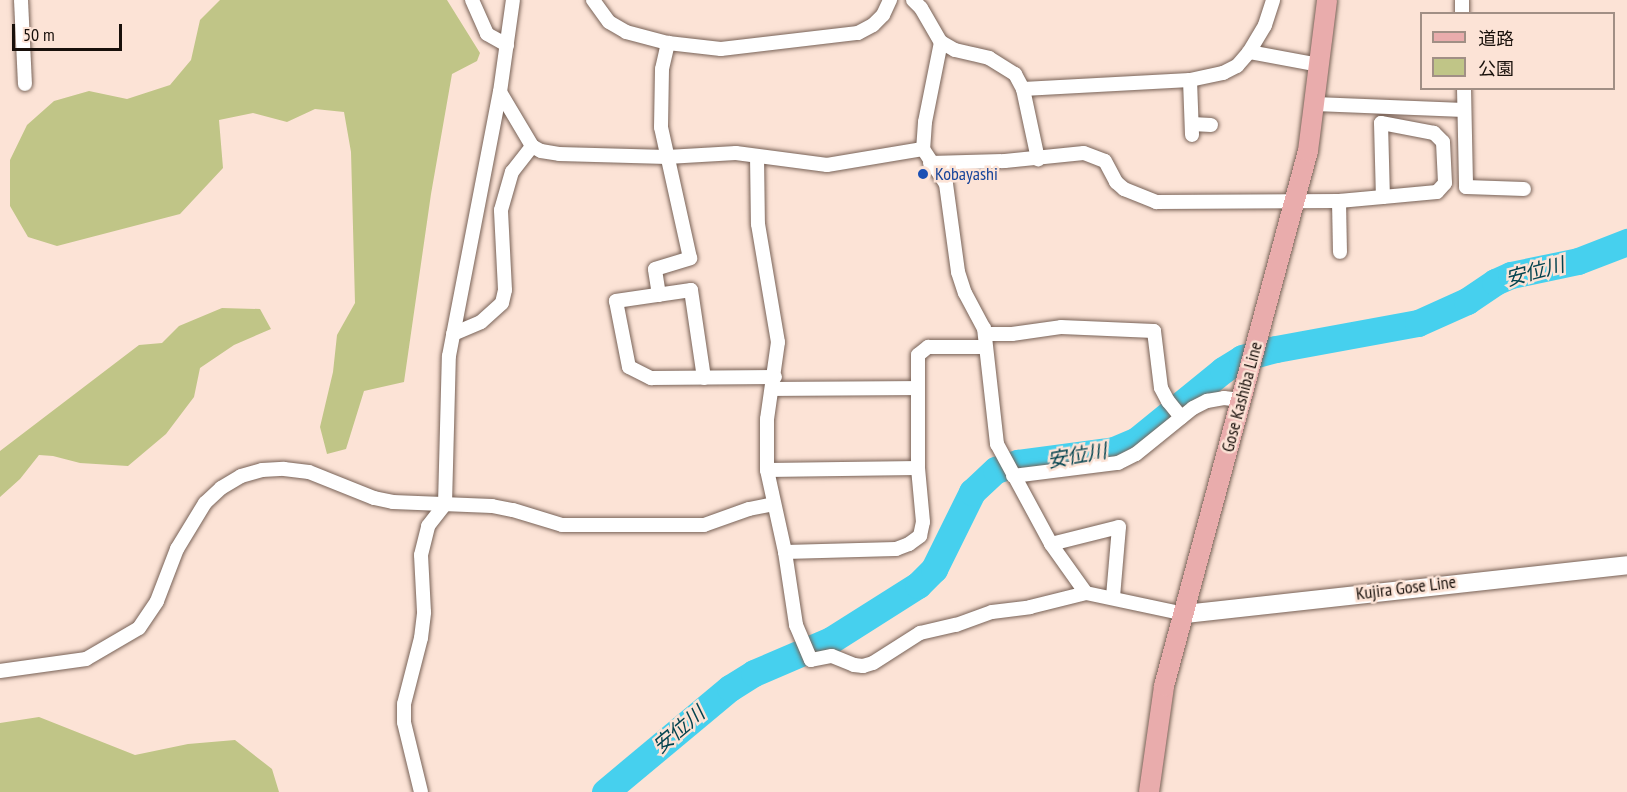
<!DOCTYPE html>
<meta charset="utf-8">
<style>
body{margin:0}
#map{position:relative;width:1627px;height:792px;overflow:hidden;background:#fce3d6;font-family:"PT Sans Narrow","Noto Sans JP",sans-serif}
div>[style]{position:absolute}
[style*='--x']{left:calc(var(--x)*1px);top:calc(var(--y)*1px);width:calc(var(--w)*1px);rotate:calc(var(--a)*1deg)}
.green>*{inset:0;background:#c0c587}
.river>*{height:27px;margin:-13.5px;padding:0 13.5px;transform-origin:13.5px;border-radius:13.5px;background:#46d0ee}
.roads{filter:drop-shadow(0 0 2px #786257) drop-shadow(0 0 2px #786257)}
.street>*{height:14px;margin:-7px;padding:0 7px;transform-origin:7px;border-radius:7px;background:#fff}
.secondary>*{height:18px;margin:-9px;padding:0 9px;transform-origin:9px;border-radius:9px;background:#fff}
.primary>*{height:20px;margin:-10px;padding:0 10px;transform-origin:10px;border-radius:10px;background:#e9acac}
.dots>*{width:16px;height:16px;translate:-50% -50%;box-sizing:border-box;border:3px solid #fce3d6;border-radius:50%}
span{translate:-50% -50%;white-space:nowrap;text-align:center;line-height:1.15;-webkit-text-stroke:5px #fce3d6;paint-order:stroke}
.transit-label{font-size:18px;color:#164399}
.left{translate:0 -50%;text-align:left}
.street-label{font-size:18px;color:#18100b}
.water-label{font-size:20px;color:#03434f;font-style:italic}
.legend{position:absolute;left:1420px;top:12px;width:195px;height:78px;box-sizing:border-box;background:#fce3d6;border:2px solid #a18f85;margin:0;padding:8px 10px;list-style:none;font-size:18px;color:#18100b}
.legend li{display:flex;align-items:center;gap:12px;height:30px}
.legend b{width:30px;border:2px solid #a18f85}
.scale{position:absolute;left:12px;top:24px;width:110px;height:27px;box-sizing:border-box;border:3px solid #18100b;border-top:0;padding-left:8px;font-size:18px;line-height:21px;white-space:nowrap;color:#18100b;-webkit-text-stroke:4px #fce3d6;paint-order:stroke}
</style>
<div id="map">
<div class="green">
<div style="clip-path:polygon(220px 0,447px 0,480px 53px,477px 61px,452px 74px,431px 194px,404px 382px,364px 391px,346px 449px,327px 454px,320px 427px,333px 372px,337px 335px,355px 303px,351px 152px,344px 112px,315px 109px,287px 122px,253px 113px,219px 120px,223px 168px,180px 214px,57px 246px,28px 237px,10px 206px,10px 160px,27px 125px,54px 101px,89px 91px,127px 99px,170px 85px,191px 60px,200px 20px)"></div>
<div style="clip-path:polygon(222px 308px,260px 309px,271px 329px,234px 345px,200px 368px,194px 397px,166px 434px,128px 466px,80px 463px,53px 456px,39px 455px,20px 479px,0 497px,0 451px,139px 345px,162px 343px,179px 326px)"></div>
<div style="clip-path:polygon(39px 717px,135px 755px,188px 744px,235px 740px,272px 769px,279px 792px,0 792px,0 723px)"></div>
</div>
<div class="river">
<div style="--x:605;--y:792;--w:163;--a:-39.8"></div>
<div style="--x:730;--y:688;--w:28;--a:-32"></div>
<div style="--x:754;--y:673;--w:84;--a:-23.2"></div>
<div style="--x:831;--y:640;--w:103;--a:-32.3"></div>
<div style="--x:918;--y:585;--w:23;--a:-45"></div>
<div style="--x:934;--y:569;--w:86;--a:-63.7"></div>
<div style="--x:972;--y:492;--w:33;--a:-43"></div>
<div style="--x:996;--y:470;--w:23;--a:-18"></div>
<div style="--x:1018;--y:463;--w:97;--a:-7.7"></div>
<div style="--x:1114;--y:450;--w:25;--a:-23"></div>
<div style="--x:1137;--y:440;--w:111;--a:-39.1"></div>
<div style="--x:1223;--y:370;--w:22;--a:-32"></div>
<div style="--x:1242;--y:358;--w:35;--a:-15"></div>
<div style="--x:1276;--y:349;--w:144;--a:-10.4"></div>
<div style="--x:1418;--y:323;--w:54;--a:-24.2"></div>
<div style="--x:1467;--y:301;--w:34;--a:-34"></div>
<div style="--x:1495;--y:282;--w:17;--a:-24"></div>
<div style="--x:1511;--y:275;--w:68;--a:-11.8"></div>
<div style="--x:1578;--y:261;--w:53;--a:-21.2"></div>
</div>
<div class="roads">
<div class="street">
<div style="--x:21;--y:0;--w:84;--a:87.3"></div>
<div style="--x:472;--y:0;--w:37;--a:66"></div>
<div style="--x:487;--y:34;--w:23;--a:29"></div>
<div style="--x:593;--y:0;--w:27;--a:54"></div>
<div style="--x:609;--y:22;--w:20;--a:30"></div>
<div style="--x:626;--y:32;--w:43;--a:14.7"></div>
<div style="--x:668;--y:43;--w:53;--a:6.5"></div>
<div style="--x:721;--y:49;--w:138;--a:-6.7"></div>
<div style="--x:858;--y:33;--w:17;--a:-28"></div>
<div style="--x:873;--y:25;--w:14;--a:-45"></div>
<div style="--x:883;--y:15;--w:17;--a:-65"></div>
<div style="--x:913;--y:0;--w:11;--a:45"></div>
<div style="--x:921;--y:8;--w:39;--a:60"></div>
<div style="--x:941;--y:42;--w:16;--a:30"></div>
<div style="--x:955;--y:50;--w:35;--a:13"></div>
<div style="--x:989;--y:58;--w:31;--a:32"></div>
<div style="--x:1015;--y:74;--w:17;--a:62"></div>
<div style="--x:1023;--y:89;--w:72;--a:77.9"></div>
<div style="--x:1462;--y:0;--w:14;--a:90"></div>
<div style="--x:941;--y:42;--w:82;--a:101.3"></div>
<div style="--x:925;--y:122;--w:27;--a:94"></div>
<div style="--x:923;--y:149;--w:42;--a:56.7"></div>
<div style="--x:946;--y:184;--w:89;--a:82.2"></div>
<div style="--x:958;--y:272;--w:22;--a:72"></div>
<div style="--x:965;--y:293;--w:40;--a:62"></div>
<div style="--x:984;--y:328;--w:117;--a:83.6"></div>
<div style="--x:997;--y:444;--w:114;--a:61.6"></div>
<div style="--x:1051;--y:544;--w:60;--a:54.5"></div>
<div style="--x:1249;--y:52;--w:72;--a:10.4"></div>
<div style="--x:1190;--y:80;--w:55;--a:87.9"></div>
<div style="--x:1464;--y:88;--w:99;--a:88.8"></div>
<div style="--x:1466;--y:187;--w:58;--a:2"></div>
<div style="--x:1023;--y:89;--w:167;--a:-3.1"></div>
<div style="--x:1190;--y:80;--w:34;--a:-12"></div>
<div style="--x:1223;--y:73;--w:16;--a:-27"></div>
<div style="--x:1237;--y:66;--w:18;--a:-49"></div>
<div style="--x:1249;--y:52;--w:31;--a:-59"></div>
<div style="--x:1265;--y:25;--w:26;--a:-72"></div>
<div style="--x:500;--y:92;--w:63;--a:59.3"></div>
<div style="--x:532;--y:146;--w:10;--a:29"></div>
<div style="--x:541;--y:151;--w:18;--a:9"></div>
<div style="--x:559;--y:154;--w:108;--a:1.6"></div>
<div style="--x:667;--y:157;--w:69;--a:-3.3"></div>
<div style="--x:736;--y:153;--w:92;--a:7.5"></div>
<div style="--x:827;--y:165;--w:97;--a:-9.5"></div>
<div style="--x:1315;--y:104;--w:149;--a:2.3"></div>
<div style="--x:1192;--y:124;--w:19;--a:3"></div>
<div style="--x:757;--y:156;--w:68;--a:89.2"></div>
<div style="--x:758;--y:224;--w:120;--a:80.4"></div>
<div style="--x:778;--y:342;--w:78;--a:98.1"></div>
<div style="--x:767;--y:419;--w:51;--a:90"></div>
<div style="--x:767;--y:470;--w:84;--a:77.6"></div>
<div style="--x:785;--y:552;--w:74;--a:81.4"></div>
<div style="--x:796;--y:625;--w:38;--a:67"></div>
<div style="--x:811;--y:660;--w:21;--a:-11"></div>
<div style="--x:832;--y:656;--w:24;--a:22"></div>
<div style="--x:854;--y:665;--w:9;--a:6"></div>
<div style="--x:863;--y:666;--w:10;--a:-17"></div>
<div style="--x:873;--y:663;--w:56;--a:-32.6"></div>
<div style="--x:920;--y:633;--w:37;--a:-13"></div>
<div style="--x:956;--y:625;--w:38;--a:-20"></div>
<div style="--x:992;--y:612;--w:38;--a:-7"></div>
<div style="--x:1030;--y:607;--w:58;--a:-14"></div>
<div style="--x:1086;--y:593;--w:101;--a:12"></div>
<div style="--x:930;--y:163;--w:75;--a:-1.5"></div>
<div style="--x:1005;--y:161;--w:79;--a:-5.8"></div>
<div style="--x:1084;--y:153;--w:22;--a:21"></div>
<div style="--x:1105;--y:161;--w:24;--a:62"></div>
<div style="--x:1116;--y:182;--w:11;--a:41"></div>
<div style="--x:1124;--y:189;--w:35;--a:22"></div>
<div style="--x:1156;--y:202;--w:183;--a:-0.3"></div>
<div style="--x:1339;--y:201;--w:44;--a:-5.2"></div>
<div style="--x:1383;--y:197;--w:54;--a:-5.3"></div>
<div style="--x:1437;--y:192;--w:12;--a:-48"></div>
<div style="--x:1445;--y:183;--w:41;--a:-92.8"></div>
<div style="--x:1443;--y:142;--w:13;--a:-135"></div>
<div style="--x:1434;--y:133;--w:54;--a:-169.3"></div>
<div style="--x:1381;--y:123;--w:74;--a:88.5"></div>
<div style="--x:1339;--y:201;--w:51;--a:88.9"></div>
<div style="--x:659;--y:295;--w:26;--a:-99"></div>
<div style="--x:655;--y:269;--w:37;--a:-17"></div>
<div style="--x:690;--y:258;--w:134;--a:-102.5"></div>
<div style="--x:661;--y:127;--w:58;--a:-89"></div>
<div style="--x:662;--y:69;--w:27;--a:-77"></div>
<div style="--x:453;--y:334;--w:30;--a:-23"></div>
<div style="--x:481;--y:322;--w:28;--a:-42"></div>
<div style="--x:502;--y:303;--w:13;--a:-77"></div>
<div style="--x:505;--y:290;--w:80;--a:-92.9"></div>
<div style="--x:501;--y:210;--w:40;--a:-74"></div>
<div style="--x:512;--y:172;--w:33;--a:-52"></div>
<div style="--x:985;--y:334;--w:27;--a:0"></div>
<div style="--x:1012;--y:334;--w:49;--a:-8.1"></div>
<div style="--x:1061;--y:327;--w:93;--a:2.5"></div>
<div style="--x:1154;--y:331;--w:57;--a:83"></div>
<div style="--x:1161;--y:388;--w:15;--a:62"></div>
<div style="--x:1168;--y:401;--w:21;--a:51"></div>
<div style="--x:704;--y:378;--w:89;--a:-98.4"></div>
<div style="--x:691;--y:290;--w:76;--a:171.7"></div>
<div style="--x:616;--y:301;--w:67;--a:78.9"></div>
<div style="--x:629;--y:367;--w:25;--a:27"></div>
<div style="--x:651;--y:378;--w:124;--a:-0.5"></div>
<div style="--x:772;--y:389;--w:146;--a:-0.4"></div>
<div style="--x:767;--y:470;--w:151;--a:-0.8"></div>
<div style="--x:1013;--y:476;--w:106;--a:-7.1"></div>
<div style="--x:1118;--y:463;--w:20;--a:-27"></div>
<div style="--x:1136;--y:454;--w:73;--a:-38.9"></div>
<div style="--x:1193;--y:408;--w:16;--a:-27"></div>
<div style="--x:1207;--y:401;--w:17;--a:-10"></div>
<div style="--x:1224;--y:398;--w:17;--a:7"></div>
<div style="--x:1051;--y:544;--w:70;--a:-14"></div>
<div style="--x:1119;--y:527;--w:70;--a:94.9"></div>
<div style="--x:785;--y:552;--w:111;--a:-1.5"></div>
<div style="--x:896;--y:549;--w:14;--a:-21"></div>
<div style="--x:909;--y:544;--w:14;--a:-36"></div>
<div style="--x:920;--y:536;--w:14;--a:-78"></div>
<div style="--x:923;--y:522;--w:54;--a:-95.3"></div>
<div style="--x:918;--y:468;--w:113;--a:-90"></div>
<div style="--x:918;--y:355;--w:13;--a:-39"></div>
<div style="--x:928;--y:347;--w:57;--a:0"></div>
<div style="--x:0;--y:671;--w:87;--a:-7.9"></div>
<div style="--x:86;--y:659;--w:61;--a:-30.3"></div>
<div style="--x:139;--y:628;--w:32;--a:-56"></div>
<div style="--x:157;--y:601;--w:56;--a:-69"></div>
<div style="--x:177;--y:549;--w:54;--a:-58.7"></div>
<div style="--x:205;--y:503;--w:22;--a:-43"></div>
<div style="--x:221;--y:488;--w:23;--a:-31"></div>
<div style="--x:241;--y:476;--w:22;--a:-16"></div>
<div style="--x:262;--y:470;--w:22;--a:-3"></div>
<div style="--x:284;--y:469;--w:25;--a:7"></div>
<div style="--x:309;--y:472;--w:70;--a:21.8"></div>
<div style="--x:374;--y:498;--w:19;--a:12"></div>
<div style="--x:393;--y:502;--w:99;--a:2.3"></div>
<div style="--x:492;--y:506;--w:21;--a:11"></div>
<div style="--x:513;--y:510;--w:51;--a:17"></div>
<div style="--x:562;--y:525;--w:142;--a:0"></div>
<div style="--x:704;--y:525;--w:48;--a:-19.6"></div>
<div style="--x:749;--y:509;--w:25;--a:-11"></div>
<div style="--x:421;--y:792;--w:72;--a:-103.7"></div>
<div style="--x:404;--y:722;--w:18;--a:-90"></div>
<div style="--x:404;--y:704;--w:68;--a:-75.6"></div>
<div style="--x:421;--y:638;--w:26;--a:-83"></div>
<div style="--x:424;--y:612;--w:57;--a:-93"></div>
<div style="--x:421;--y:555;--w:30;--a:-76"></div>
<div style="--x:428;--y:526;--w:28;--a:-52"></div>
<div style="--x:445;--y:504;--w:148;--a:-88.5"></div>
<div style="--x:449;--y:356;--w:269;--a:-79.1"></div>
<div style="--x:500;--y:92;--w:93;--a:-82"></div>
</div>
<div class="secondary">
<div style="--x:1185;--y:614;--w:445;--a:-6.3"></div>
</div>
<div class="primary">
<div style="--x:1149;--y:792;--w:107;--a:-81.9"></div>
<div style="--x:1164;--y:686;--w:554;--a:-74.94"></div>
<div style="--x:1308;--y:151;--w:152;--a:-82.8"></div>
</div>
</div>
<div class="dots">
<div style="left:923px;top:174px;background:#1a4fb4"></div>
</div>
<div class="transit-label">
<span class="left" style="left:935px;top:174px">Kobayashi</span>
</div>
<div class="street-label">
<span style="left:1242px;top:397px;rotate:-75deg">Gose Kashiba Line</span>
<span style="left:1406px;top:588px;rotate:-7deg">Kujira Gose Line</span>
</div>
<div class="water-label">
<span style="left:1535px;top:272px;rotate:-15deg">安位川</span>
<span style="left:1077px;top:456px;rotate:-10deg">安位川</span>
<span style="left:679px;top:730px;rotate:-40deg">安位川</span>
</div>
<ul class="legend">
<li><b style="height:8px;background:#e9acac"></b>道路</li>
<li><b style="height:16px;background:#c0c587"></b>公園</li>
</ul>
<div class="scale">50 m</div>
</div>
